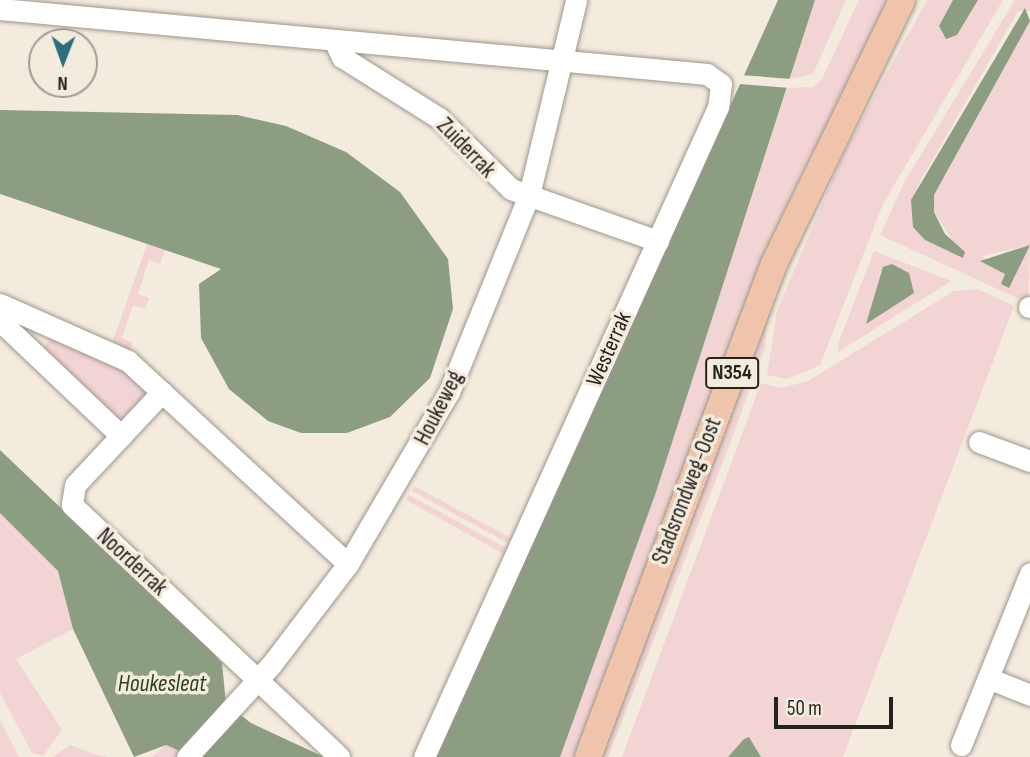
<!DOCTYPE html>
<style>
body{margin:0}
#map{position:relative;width:1030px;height:757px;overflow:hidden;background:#f4ebdf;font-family:"Sofia Sans Condensed",sans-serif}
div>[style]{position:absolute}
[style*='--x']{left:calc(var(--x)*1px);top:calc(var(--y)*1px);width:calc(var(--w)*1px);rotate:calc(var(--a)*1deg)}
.green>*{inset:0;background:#f1d4d3}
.water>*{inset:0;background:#8c9d82}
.pier>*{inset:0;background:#f4ebdf}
.roads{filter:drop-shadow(0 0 2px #9e968b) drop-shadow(0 0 2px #9e968b)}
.minor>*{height:21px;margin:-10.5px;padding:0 10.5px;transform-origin:10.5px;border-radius:10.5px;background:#fff}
.major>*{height:26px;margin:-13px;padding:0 13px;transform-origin:13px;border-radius:13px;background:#f0c4ab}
span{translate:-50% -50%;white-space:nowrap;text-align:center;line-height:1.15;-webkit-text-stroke:7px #f4ebdf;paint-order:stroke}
.shield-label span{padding:2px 5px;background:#f4ebdf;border:2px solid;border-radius:5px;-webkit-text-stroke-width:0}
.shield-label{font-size:21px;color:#26231e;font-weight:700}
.street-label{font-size:23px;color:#26231e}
.water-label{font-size:24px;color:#2b441a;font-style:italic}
.north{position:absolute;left:28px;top:28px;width:70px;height:70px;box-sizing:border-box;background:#f4ebdf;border:2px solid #a29b92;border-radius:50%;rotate:181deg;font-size:19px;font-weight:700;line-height:28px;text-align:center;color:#26231e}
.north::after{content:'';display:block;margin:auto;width:24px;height:32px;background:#2c6e80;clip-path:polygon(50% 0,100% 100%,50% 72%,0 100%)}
.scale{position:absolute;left:774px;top:697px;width:119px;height:32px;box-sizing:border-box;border:4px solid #26231e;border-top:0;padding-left:9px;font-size:21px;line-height:24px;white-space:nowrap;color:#26231e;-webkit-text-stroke:5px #f4ebdf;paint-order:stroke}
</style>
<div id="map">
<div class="green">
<div style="clip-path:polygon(815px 0,846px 0,813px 74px,790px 79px)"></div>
<div style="clip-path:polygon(859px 0,891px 0,797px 184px,579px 757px,510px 757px,681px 414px,787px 88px,813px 87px,822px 79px)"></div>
<div style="clip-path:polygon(953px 0,939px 26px,957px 35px,978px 0,1003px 0,883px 204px,820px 365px,787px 379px,767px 375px,777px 311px,844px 152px,927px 0)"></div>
<div style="clip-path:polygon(1015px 0,1030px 0,1030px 11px,1018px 11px,918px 185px,912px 214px,925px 240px,963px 258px,934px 211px,934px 195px,1030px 21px,1030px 245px,982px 256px,1006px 275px,1030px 246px,1028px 303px,880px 235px,905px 181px)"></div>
<div style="clip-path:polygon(147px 244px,165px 250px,160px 264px,149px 260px,138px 294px,149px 298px,145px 309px,133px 305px,122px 338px,133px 343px,130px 352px,113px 341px)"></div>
<div style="clip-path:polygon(874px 251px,951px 281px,838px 352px,838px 344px)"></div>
<div style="clip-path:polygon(978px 289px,1014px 306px,843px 757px,761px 757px,749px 737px,728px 757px,622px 757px,761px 383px,781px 388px,808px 381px,954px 291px)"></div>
<div style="clip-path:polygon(767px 316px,765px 348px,728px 449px,608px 757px,597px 757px)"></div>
<div style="clip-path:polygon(51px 337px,120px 363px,149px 396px,121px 423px,43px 350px)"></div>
<div style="clip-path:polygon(414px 486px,511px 538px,508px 543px,412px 491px)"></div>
<div style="clip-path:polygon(409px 495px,506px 548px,504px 554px,406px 500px)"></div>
<div style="clip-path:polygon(0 513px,58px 571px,73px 629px,16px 659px,62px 730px,43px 756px,32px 753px,0 693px)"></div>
<div style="clip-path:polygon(0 720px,19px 757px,0 757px)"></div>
<div style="clip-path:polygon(70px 745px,97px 755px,108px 757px,53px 757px)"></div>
<div style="clip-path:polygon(166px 745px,184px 749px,177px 757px,152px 757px)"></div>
</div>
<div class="water">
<div style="clip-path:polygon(778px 0,815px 0,656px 492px,560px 757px,436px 757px)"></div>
<div style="clip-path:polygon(953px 0,978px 0,957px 35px,946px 39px,939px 26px)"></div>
<div style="clip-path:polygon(1025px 8px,1030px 21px,934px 195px,934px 212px,945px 234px,965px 252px,963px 258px,925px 240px,913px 227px,911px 200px)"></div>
<div style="clip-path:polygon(0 110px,237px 115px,286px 126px,346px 152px,400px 192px,448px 259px,453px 309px,430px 378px,390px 417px,347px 433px,301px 433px,268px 421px,229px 389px,201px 338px,199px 284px,221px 269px,0 194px)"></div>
<div style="clip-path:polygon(1030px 245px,1009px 288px,1001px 284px,1005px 274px,980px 261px)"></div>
<div style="clip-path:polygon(892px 264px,909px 273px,914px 293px,866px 324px,883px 267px)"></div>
<div style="clip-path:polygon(0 450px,209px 649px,222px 663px,226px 704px,251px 723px,324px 757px,194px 757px,166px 745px,134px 757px,73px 629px,58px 571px,0 513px)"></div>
<div style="clip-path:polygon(749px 737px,761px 757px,728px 757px,744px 739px)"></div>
</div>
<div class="pier">
<div style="clip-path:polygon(741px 75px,791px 79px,790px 88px,739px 84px)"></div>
</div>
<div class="roads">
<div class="minor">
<div style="--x:0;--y:9;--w:710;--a:5.25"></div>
<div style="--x:707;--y:74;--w:17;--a:36"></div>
<div style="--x:721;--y:84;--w:23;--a:97"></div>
<div style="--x:718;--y:107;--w:713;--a:114.34"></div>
<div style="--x:334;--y:40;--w:19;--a:65"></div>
<div style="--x:342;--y:57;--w:115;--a:32.2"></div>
<div style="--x:439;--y:118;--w:101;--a:44.6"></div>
<div style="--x:511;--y:189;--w:156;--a:19.5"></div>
<div style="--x:0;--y:304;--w:140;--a:24"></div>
<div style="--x:128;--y:361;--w:299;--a:42.7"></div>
<div style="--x:1029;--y:307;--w:1;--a:0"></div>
<div style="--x:0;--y:321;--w:167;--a:43.5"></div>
<div style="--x:162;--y:392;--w:127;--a:133.1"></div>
<div style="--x:75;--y:485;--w:20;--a:99"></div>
<div style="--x:72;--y:505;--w:367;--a:43.3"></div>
<div style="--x:979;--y:442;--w:54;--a:20.4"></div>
<div style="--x:988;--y:678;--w:45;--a:22"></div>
<div style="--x:961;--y:745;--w:185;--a:-68.1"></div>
<div style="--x:187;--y:757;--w:125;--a:-47.6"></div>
<div style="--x:271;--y:665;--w:127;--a:-52.7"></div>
<div style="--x:348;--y:564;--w:199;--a:-59.6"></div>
<div style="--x:449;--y:392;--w:213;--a:-67.9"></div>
<div style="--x:529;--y:195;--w:201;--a:-76.4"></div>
</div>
<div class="major">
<div style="--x:588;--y:757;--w:527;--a:-69.33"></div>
<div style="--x:774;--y:264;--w:293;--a:-64.1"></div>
</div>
</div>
<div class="shield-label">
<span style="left:732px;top:373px">N354</span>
</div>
<div class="street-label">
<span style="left:466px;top:148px;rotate:46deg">Zuiderrak</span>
<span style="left:609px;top:349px;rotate:-66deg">Westerrak</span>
<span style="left:439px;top:408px;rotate:-63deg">Houkeweg</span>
<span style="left:687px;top:491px;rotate:-69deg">Stadsrondweg-Oost</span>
<span style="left:132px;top:562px;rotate:43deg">Noorderrak</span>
</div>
<div class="water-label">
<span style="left:162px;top:684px">Houkesleat</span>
</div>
<div class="north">N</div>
<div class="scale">50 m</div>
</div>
